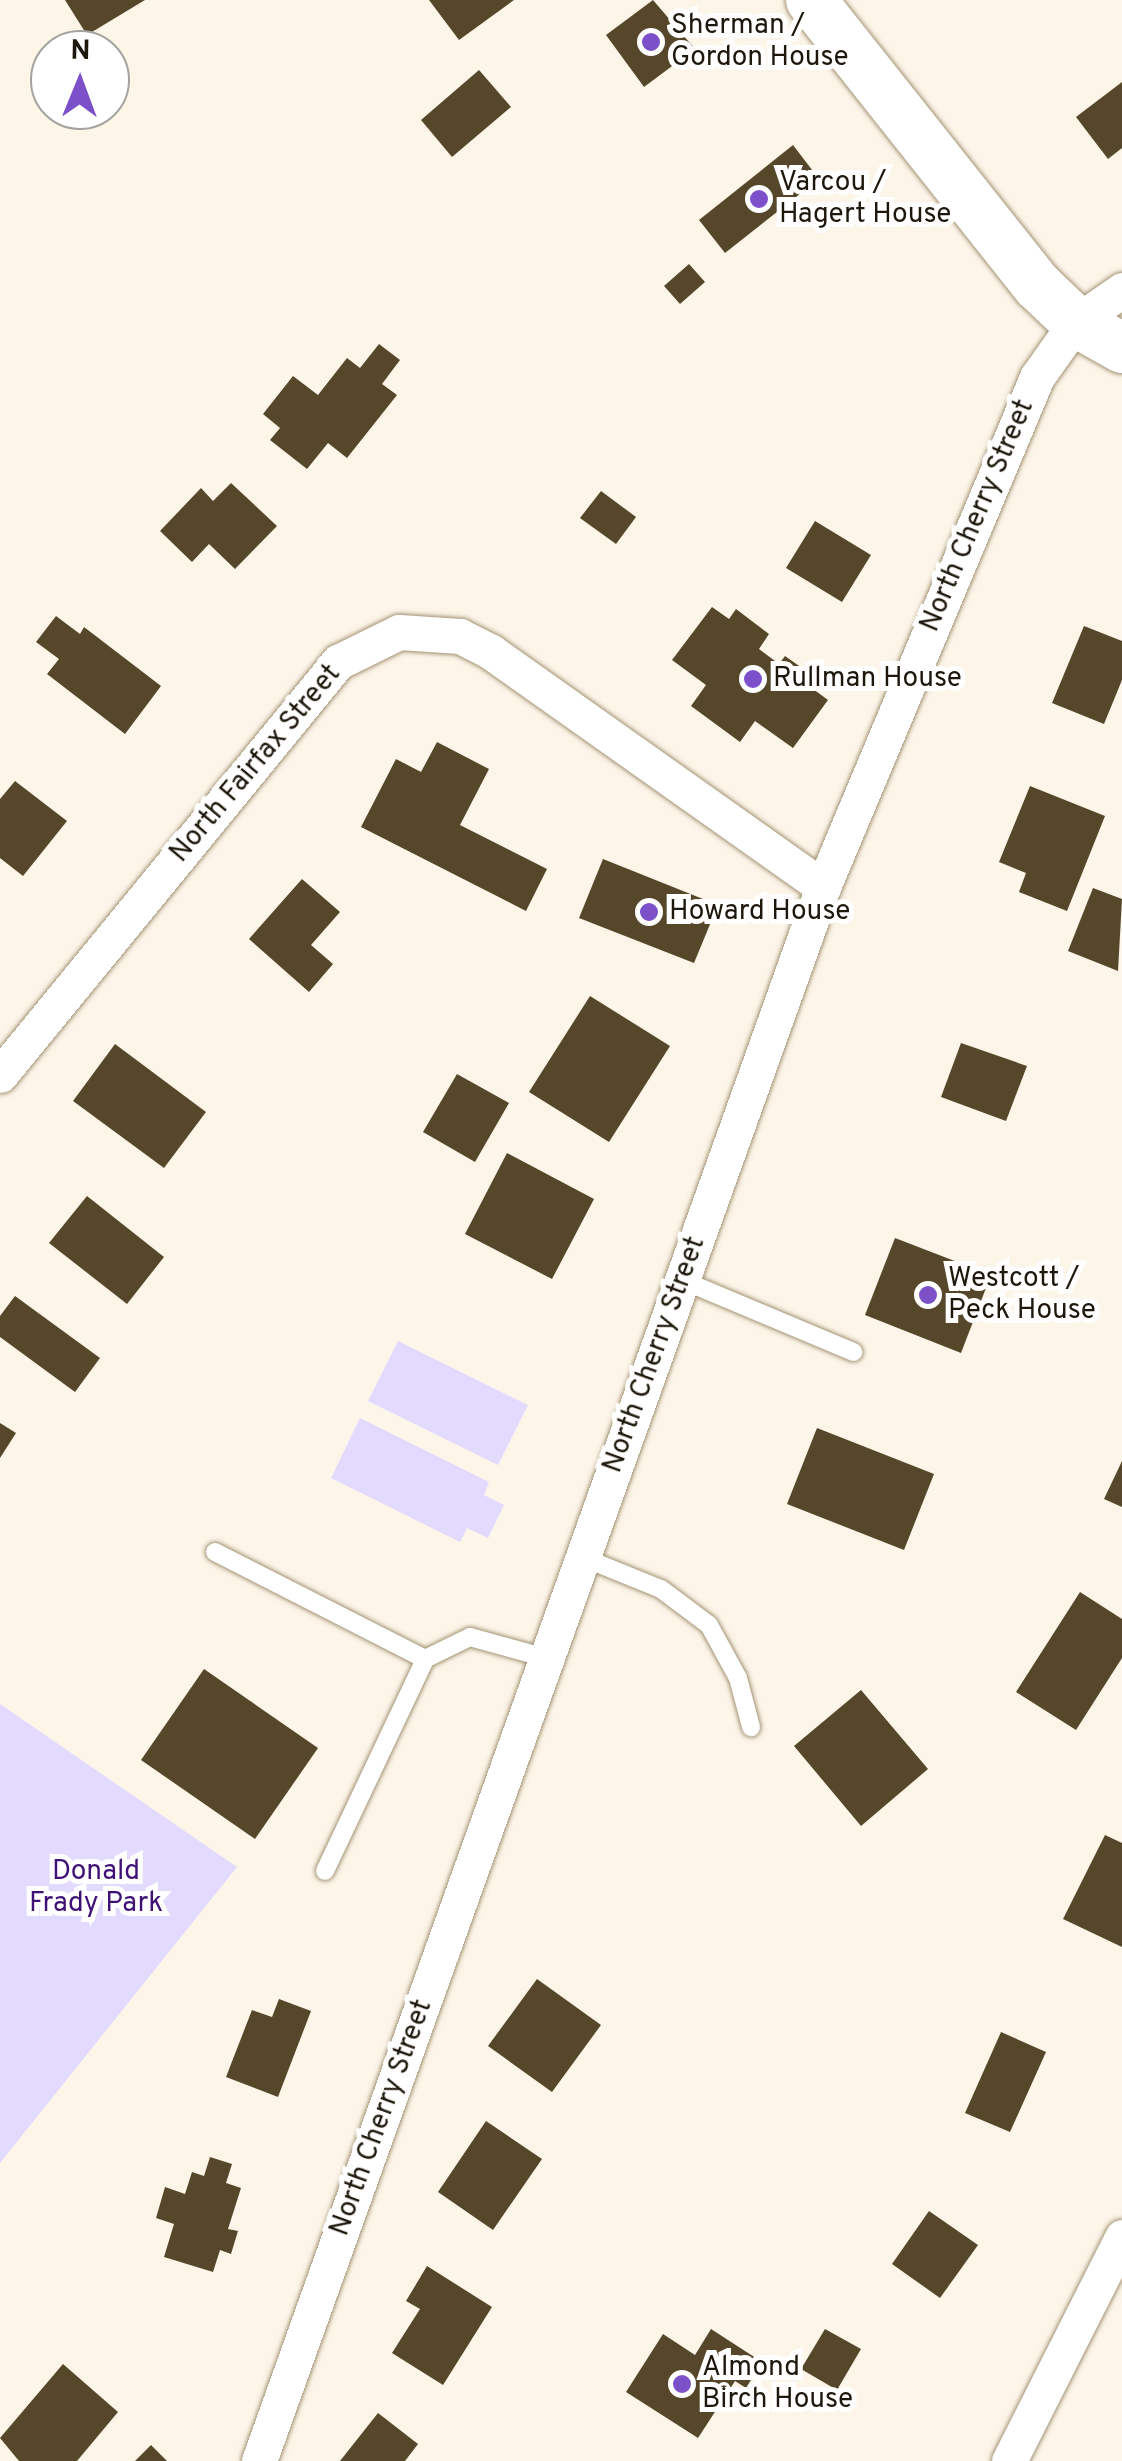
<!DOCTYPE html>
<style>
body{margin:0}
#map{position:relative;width:1122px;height:2461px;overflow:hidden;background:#fcf5e8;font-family:Overpass,sans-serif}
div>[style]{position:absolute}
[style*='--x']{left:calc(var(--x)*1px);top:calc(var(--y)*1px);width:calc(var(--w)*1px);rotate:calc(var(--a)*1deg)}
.green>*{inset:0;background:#e3dbff}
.building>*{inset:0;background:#56472a}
.roads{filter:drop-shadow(0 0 2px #a49475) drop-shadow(0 0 2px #a49475)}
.lane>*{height:18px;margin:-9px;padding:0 9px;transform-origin:9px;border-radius:9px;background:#fff}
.street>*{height:35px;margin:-17.5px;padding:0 17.5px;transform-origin:17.5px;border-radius:17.5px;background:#fff}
.secondary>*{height:50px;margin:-25px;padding:0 25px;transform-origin:25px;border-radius:25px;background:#fff}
.dots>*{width:28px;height:28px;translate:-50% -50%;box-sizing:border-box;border:5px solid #fff;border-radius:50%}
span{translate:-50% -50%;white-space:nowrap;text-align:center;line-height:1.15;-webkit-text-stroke:10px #fff;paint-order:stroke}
.poi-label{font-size:28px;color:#1e180c}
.left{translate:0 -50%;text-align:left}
.street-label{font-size:28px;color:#1e180c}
.park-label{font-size:28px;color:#3f1177}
.north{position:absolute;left:30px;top:30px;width:100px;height:100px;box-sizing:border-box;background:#fff;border:2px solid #a5a39e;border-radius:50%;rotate:1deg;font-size:28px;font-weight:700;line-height:40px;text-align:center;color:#1e180c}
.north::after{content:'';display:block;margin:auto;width:35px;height:45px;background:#7b50c9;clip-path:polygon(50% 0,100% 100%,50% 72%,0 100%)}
</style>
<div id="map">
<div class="green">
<div style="clip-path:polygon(398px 1341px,528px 1405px,498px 1465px,368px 1401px)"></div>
<div style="clip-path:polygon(360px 1418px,489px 1482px,484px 1495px,504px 1505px,488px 1538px,467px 1528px,460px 1542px,331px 1478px)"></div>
<div style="clip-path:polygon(0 1704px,237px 1867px,0 2163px)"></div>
</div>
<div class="building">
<div style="clip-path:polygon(65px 0,145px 0,87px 35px)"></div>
<div style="clip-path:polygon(429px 0,514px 0,459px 40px)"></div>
<div style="clip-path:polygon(653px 0,695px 49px,644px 87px,606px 35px)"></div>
<div style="clip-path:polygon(479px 70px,511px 107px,452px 157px,421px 120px)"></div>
<div style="clip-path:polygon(1122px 82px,1122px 148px,1108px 159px,1076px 117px)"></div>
<div style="clip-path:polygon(793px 145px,819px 179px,725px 253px,699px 220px)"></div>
<div style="clip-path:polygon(689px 264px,705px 282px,680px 304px,664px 286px)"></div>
<div style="clip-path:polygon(379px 344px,400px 360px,382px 384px,397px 395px,347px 458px,328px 443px,307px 469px,270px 440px,280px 428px,263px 414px,293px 376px,318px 395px,347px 358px,360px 368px)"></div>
<div style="clip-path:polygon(231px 483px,277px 526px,235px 569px,209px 544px,192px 562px,160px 531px,201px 488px,213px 501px)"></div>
<div style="clip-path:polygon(601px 491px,636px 517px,616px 544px,580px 518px)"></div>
<div style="clip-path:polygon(815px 521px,871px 555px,842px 602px,786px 568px)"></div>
<div style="clip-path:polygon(712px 607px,729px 619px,736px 609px,769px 634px,759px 649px,779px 664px,785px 656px,812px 675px,805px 683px,828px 700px,793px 748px,755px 721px,740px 742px,691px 706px,706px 685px,672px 660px)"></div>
<div style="clip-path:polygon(56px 616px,80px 634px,84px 627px,161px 686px,125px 734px,47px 674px,59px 659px,36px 642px)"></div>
<div style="clip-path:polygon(1084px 626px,1122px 641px,1122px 680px,1104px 724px,1052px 703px)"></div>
<div style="clip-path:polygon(437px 742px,489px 769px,460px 825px,547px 869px,526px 911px,361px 827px,396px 759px,421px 772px)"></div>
<div style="clip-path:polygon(15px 781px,67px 821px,23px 876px,0 858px,0 799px)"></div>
<div style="clip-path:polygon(1030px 786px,1105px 816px,1067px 911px,1019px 892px,1026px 873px,999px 862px)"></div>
<div style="clip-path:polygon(603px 859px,718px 905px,694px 963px,579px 918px)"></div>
<div style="clip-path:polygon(302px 879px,340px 912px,311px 945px,333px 964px,309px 992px,249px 939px)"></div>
<div style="clip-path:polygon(1093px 888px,1122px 899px,1118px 971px,1068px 951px)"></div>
<div style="clip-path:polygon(590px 996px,670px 1046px,609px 1142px,529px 1092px)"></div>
<div style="clip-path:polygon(961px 1043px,1027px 1066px,1006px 1121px,941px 1097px)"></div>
<div style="clip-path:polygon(115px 1044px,206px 1112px,164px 1168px,73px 1101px)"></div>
<div style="clip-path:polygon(457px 1074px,509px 1103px,475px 1162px,423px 1132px)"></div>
<div style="clip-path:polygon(507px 1153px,594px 1199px,552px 1279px,465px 1234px)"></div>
<div style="clip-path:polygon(87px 1196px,164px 1257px,127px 1304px,49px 1243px)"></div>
<div style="clip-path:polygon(895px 1238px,991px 1275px,961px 1353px,865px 1315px)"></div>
<div style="clip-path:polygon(15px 1296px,100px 1358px,75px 1392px,0 1337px,0 1316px)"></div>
<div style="clip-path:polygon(0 1423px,16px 1433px,0 1458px)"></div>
<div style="clip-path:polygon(817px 1428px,934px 1474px,904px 1550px,787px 1504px)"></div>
<div style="clip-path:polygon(1122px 1461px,1122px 1507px,1104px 1499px)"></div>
<div style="clip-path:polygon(1080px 1592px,1122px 1619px,1122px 1658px,1076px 1730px,1016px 1692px)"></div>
<div style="clip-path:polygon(204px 1669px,318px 1748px,255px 1839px,141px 1760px)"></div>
<div style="clip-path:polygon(861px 1690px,928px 1769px,861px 1826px,794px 1746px)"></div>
<div style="clip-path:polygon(1105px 1835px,1122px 1843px,1122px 1947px,1063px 1919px)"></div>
<div style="clip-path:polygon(537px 1979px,601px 2025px,552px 2092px,488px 2046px)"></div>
<div style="clip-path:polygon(279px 1999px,311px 2011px,278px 2097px,226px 2077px,252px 2010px,272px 2017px)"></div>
<div style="clip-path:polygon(1001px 2032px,1046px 2052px,1010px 2132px,965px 2113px)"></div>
<div style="clip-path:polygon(486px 2121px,542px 2159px,493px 2230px,438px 2192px)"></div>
<div style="clip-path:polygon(210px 2157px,232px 2164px,226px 2183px,241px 2188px,228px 2229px,238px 2231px,231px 2254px,220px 2250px,213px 2272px,164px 2257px,174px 2224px,156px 2218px,165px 2187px,185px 2194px,192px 2172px,204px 2176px)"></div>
<div style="clip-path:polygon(929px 2211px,978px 2245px,940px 2298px,892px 2264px)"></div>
<div style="clip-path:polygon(427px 2266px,492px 2307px,443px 2385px,392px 2353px,420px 2309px,406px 2301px)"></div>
<div style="clip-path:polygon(711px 2329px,762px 2362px,746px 2388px,735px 2381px,698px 2438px,626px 2392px,663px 2334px,695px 2355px)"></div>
<div style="clip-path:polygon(825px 2329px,861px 2349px,837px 2390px,801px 2369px)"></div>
<div style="clip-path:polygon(63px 2364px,118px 2412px,77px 2461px,19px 2461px,0 2438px)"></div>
<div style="clip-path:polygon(378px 2413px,418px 2444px,405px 2461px,340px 2461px)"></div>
<div style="clip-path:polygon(151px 2445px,167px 2461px,135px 2461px)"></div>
</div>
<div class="roads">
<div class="lane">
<div style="--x:682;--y:1280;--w:186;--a:22.8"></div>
<div style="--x:215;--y:1552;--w:236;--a:27"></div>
<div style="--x:425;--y:1659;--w:50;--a:-26.1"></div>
<div style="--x:470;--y:1637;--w:79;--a:15.4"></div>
<div style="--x:582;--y:1557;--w:85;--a:22.1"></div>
<div style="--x:661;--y:1589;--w:60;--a:36.9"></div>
<div style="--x:709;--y:1625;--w:60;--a:61.3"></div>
<div style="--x:738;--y:1678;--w:51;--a:75.1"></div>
<div style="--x:325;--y:1871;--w:234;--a:-64.7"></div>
</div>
<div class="street">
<div style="--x:0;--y:1075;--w:534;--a:-50.7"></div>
<div style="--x:338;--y:662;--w:68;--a:-26.2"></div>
<div style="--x:399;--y:632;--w:61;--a:3.8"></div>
<div style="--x:460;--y:636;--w:35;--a:27"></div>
<div style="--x:491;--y:652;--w:407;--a:35.3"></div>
<div style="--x:259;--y:2461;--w:1672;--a:-70.29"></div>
<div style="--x:823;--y:887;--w:553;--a:-67.24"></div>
<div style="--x:1037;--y:377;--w:67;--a:-54.7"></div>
<div style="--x:1076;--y:322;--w:56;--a:-34.8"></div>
<div style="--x:1009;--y:2461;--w:251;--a:-63.2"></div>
</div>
<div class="secondary">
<div style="--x:811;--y:0;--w:365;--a:51.6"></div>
<div style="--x:1038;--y:286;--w:52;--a:43.5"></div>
<div style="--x:1076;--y:322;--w:53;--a:29.5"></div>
</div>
</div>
<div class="dots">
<div style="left:651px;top:42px;background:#7b50c9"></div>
<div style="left:759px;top:199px;background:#7b50c9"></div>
<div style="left:753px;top:679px;background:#7b50c9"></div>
<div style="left:649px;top:912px;background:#7b50c9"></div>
<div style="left:928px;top:1295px;background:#7b50c9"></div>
<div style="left:682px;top:2384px;background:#7b50c9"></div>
</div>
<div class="poi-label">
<span class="left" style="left:671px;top:42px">Sherman /<br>Gordon House</span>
<span class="left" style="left:779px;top:199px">Varcou /<br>Hagert House</span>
<span class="left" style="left:773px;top:679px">Rullman House</span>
<span class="left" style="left:669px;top:912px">Howard House</span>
<span class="left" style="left:948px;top:1295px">Westcott /<br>Peck House</span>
<span class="left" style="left:702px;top:2384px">Almond<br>Birch House</span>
</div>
<div class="street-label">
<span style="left:978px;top:516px;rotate:-67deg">North Cherry Street</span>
<span style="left:256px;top:764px;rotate:-50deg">North Fairfax Street</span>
<span style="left:655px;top:1355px;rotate:-70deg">North Cherry Street</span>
<span style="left:382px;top:2118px;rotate:-70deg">North Cherry Street</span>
</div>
<div class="park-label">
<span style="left:96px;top:1888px">Donald<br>Frady Park</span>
</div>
<div class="north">N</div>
</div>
